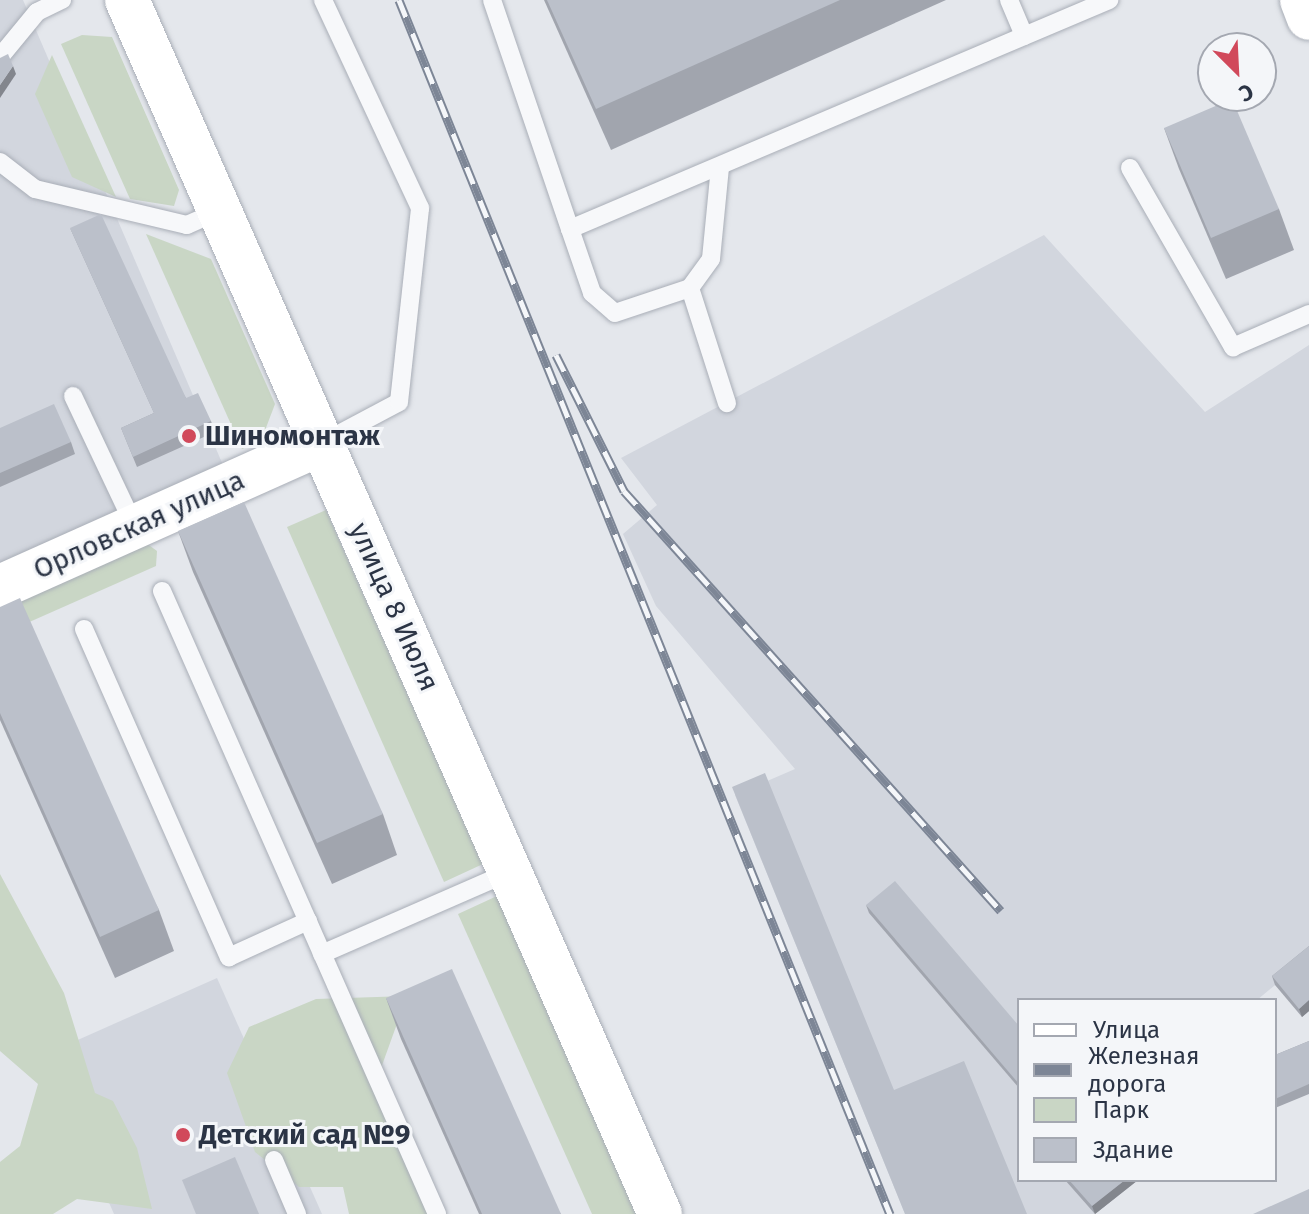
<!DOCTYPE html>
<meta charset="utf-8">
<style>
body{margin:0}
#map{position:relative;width:1309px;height:1214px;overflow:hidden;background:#e4e7ec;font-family:"Fira Sans",sans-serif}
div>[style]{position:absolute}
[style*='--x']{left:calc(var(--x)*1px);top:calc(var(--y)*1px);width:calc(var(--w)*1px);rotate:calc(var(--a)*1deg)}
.built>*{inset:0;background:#d2d6de}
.green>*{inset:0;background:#c9d6c5}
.roads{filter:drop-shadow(0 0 2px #a9aeb7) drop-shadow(0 0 2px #a9aeb7)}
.lane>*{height:18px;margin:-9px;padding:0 9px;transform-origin:9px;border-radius:9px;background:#f7f8fa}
.secondary>*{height:44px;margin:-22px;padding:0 22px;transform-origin:22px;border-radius:22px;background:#fff}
.primary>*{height:44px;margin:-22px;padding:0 22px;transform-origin:22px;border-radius:22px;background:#fff}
.rail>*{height:9px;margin-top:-4.5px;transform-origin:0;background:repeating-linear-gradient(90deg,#f4f6f9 0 18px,#7d8696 0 36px);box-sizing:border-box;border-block:2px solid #7d8696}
.wall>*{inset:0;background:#a1a5ae}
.shaded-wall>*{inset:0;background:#83868d}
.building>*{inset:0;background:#bbc0ca}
.dots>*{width:22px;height:22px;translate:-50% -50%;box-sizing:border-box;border:4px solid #f4f6f9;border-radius:50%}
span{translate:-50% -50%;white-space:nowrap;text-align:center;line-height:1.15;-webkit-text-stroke:6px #f4f6f9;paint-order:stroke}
.poi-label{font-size:28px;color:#2b3445;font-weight:700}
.left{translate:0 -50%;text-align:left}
.street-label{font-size:28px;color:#2b3445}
.legend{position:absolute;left:1017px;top:998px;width:260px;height:184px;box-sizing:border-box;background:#f4f6f9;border:2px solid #a4a8b1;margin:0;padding:10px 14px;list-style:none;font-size:24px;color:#2b3445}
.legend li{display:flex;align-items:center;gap:16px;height:40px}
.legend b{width:40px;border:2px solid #a4a8b1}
.north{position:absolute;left:1197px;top:32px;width:80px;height:80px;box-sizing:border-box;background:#f4f6f9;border:2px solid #a4a8b1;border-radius:50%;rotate:156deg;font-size:22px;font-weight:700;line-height:32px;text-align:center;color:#2b3445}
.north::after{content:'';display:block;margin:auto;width:28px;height:36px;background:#d1495b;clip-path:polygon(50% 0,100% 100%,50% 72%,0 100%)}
</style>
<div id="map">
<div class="built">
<div style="clip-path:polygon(0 0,23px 0,226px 472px,0 573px)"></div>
<div style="clip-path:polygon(1044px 235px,1205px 412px,1309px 345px,1309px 957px,1257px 1000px,1019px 1000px,1019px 1180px,1138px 1180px,1095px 1214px,905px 1214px,735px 795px,795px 769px,656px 606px,623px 534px,657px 505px,621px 458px)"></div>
<div style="clip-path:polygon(217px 978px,322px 1214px,114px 1214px,44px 1055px)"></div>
</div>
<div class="green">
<div style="clip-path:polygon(82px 35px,112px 37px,179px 190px,174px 206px,130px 199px,61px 44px)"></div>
<div style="clip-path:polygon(52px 55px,116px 197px,72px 177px,35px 94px)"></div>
<div style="clip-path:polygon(146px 234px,211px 259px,275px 404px,261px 441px,242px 449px)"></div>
<div style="clip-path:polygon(326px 510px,483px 864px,444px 882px,287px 527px)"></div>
<div style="clip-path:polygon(146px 543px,157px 551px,156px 566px,0 635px,0 608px)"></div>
<div style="clip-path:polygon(0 874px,64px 993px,95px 1093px,113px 1101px,137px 1148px,152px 1209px,77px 1199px,53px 1214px,0 1214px,0 1162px,20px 1146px,38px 1084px,0 1051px)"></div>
<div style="clip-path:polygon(497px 896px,638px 1214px,592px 1214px,458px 914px)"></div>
<div style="clip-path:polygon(407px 996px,376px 1082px,445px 1214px,349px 1214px,343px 1187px,299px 1187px,255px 1152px,227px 1073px,249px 1027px,316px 999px)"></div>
</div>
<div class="roads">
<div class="lane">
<div style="--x:492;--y:0;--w:242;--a:71.2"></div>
<div style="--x:570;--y:229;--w:586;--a:-23.02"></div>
<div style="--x:1009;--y:0;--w:39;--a:67"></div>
<div style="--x:0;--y:57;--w:58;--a:-50.6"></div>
<div style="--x:37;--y:12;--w:28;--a:-26"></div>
<div style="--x:0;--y:162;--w:44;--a:37.6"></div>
<div style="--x:35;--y:189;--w:156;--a:13.3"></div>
<div style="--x:187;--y:225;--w:36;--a:-24"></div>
<div style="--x:720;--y:167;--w:92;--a:95.6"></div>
<div style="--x:711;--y:259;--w:36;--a:126"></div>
<div style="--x:690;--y:288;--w:121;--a:72.2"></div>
<div style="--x:1130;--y:168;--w:207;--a:60.1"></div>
<div style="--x:1233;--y:347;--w:83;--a:-23.5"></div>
<div style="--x:570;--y:229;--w:68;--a:71"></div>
<div style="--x:592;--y:293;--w:30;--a:41"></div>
<div style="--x:615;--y:313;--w:79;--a:-18.4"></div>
<div style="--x:73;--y:396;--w:145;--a:64.7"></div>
<div style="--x:322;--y:443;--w:87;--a:-28"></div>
<div style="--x:399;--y:402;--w:195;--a:-83.8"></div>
<div style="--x:420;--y:208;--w:230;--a:-115"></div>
<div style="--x:162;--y:591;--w:681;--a:66.18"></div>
<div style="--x:84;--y:629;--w:359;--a:66.2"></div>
<div style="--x:229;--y:957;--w:87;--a:-24.5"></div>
<div style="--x:322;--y:954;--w:205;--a:-23.6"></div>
<div style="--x:274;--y:1160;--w:59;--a:66.9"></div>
</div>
<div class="secondary">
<div style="--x:1302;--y:0;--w:19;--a:69"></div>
<div style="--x:0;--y:587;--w:353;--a:-24.1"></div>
</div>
<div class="primary">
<div style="--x:127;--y:0;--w:1326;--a:66.3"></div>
</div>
</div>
<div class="rail">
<div style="--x:399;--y:0;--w:1310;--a:67.98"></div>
<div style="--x:556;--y:355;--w:152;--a:63.4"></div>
<div style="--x:624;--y:491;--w:564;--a:48.09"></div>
</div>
<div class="wall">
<div style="clip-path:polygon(544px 0,946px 0,611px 150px)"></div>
<div style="clip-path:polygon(1164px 128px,1279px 209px,1294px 250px,1226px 279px,1179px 169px)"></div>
<div style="clip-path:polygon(70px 228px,186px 398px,211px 421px,215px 432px,137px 467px,121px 428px,154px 413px)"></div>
<div style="clip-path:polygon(0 428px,71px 442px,75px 454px,0 487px)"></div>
<div style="clip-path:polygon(178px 531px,383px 814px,397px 855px,332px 884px,193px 572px)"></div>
<div style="clip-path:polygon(0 607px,159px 910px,174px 951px,115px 978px,0 720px)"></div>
<div style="clip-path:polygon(866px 905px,1019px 1026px,1019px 1088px,869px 913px)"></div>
<div style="clip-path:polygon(1309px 946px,1309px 1011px,1302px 1017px,1275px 985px,1272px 976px)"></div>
<div style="clip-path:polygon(386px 998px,561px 1214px,479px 1214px,401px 1039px)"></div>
<div style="clip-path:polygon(1309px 1041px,1309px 1094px,1275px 1108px,1275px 1055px)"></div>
<div style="clip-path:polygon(1065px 1180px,1138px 1180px,1095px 1214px)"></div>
</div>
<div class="shaded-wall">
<div style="clip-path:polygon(13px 66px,16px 74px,0 98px,0 85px)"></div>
<div style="clip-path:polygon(1309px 1000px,1309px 1011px,1302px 1017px,1299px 1009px)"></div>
<div style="clip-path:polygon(1125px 1180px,1138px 1180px,1095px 1214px,1092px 1206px)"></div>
</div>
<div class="building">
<div style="clip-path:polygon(547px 0,840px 0,596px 109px)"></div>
<div style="clip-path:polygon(8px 54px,13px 66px,0 85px,0 58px)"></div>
<div style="clip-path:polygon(1232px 99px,1279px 209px,1211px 238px,1164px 128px)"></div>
<div style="clip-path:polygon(101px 214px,186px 398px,198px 393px,211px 421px,133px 457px,121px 428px,154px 413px,70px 228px)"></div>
<div style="clip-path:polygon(54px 404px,71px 442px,0 473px,0 428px)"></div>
<div style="clip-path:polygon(244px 502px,383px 814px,317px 843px,178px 531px)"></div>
<div style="clip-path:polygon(20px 598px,159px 910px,100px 937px,0 713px,0 607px)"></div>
<div style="clip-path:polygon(765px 773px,894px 1090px,964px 1061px,1027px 1214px,905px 1214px,732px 787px)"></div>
<div style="clip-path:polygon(895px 881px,1019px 1026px,1019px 1084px,866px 905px)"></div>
<div style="clip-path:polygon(1309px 946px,1309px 1000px,1299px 1009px,1272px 976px)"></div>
<div style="clip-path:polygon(452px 969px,561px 1214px,482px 1214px,386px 998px)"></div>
<div style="clip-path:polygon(1309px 1041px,1309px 1084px,1275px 1099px,1275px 1055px)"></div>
<div style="clip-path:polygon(235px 1157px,259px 1214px,196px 1214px,182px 1180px)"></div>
<div style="clip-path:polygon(1069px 1180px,1125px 1180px,1092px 1206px)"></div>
<div style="clip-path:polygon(1309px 1189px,1309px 1214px,1253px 1214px)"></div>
</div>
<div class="dots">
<div style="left:189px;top:436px;background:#d1495b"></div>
<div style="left:183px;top:1135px;background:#d1495b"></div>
</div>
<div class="poi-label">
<span class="left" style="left:205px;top:436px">Шиномонтаж</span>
<span class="left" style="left:199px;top:1135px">Детский сад №9</span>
</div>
<div class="street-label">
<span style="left:139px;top:525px;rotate:-24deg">Орловская улица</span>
<span style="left:394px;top:607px;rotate:66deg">улица 8 Июля</span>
</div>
<ul class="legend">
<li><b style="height:10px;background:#fff"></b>Улица</li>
<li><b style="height:10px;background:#7d8696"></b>Железная дорога</li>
<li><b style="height:22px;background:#c9d6c5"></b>Парк</li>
<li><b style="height:22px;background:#bbc0ca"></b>Здание</li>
</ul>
<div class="north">С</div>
</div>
